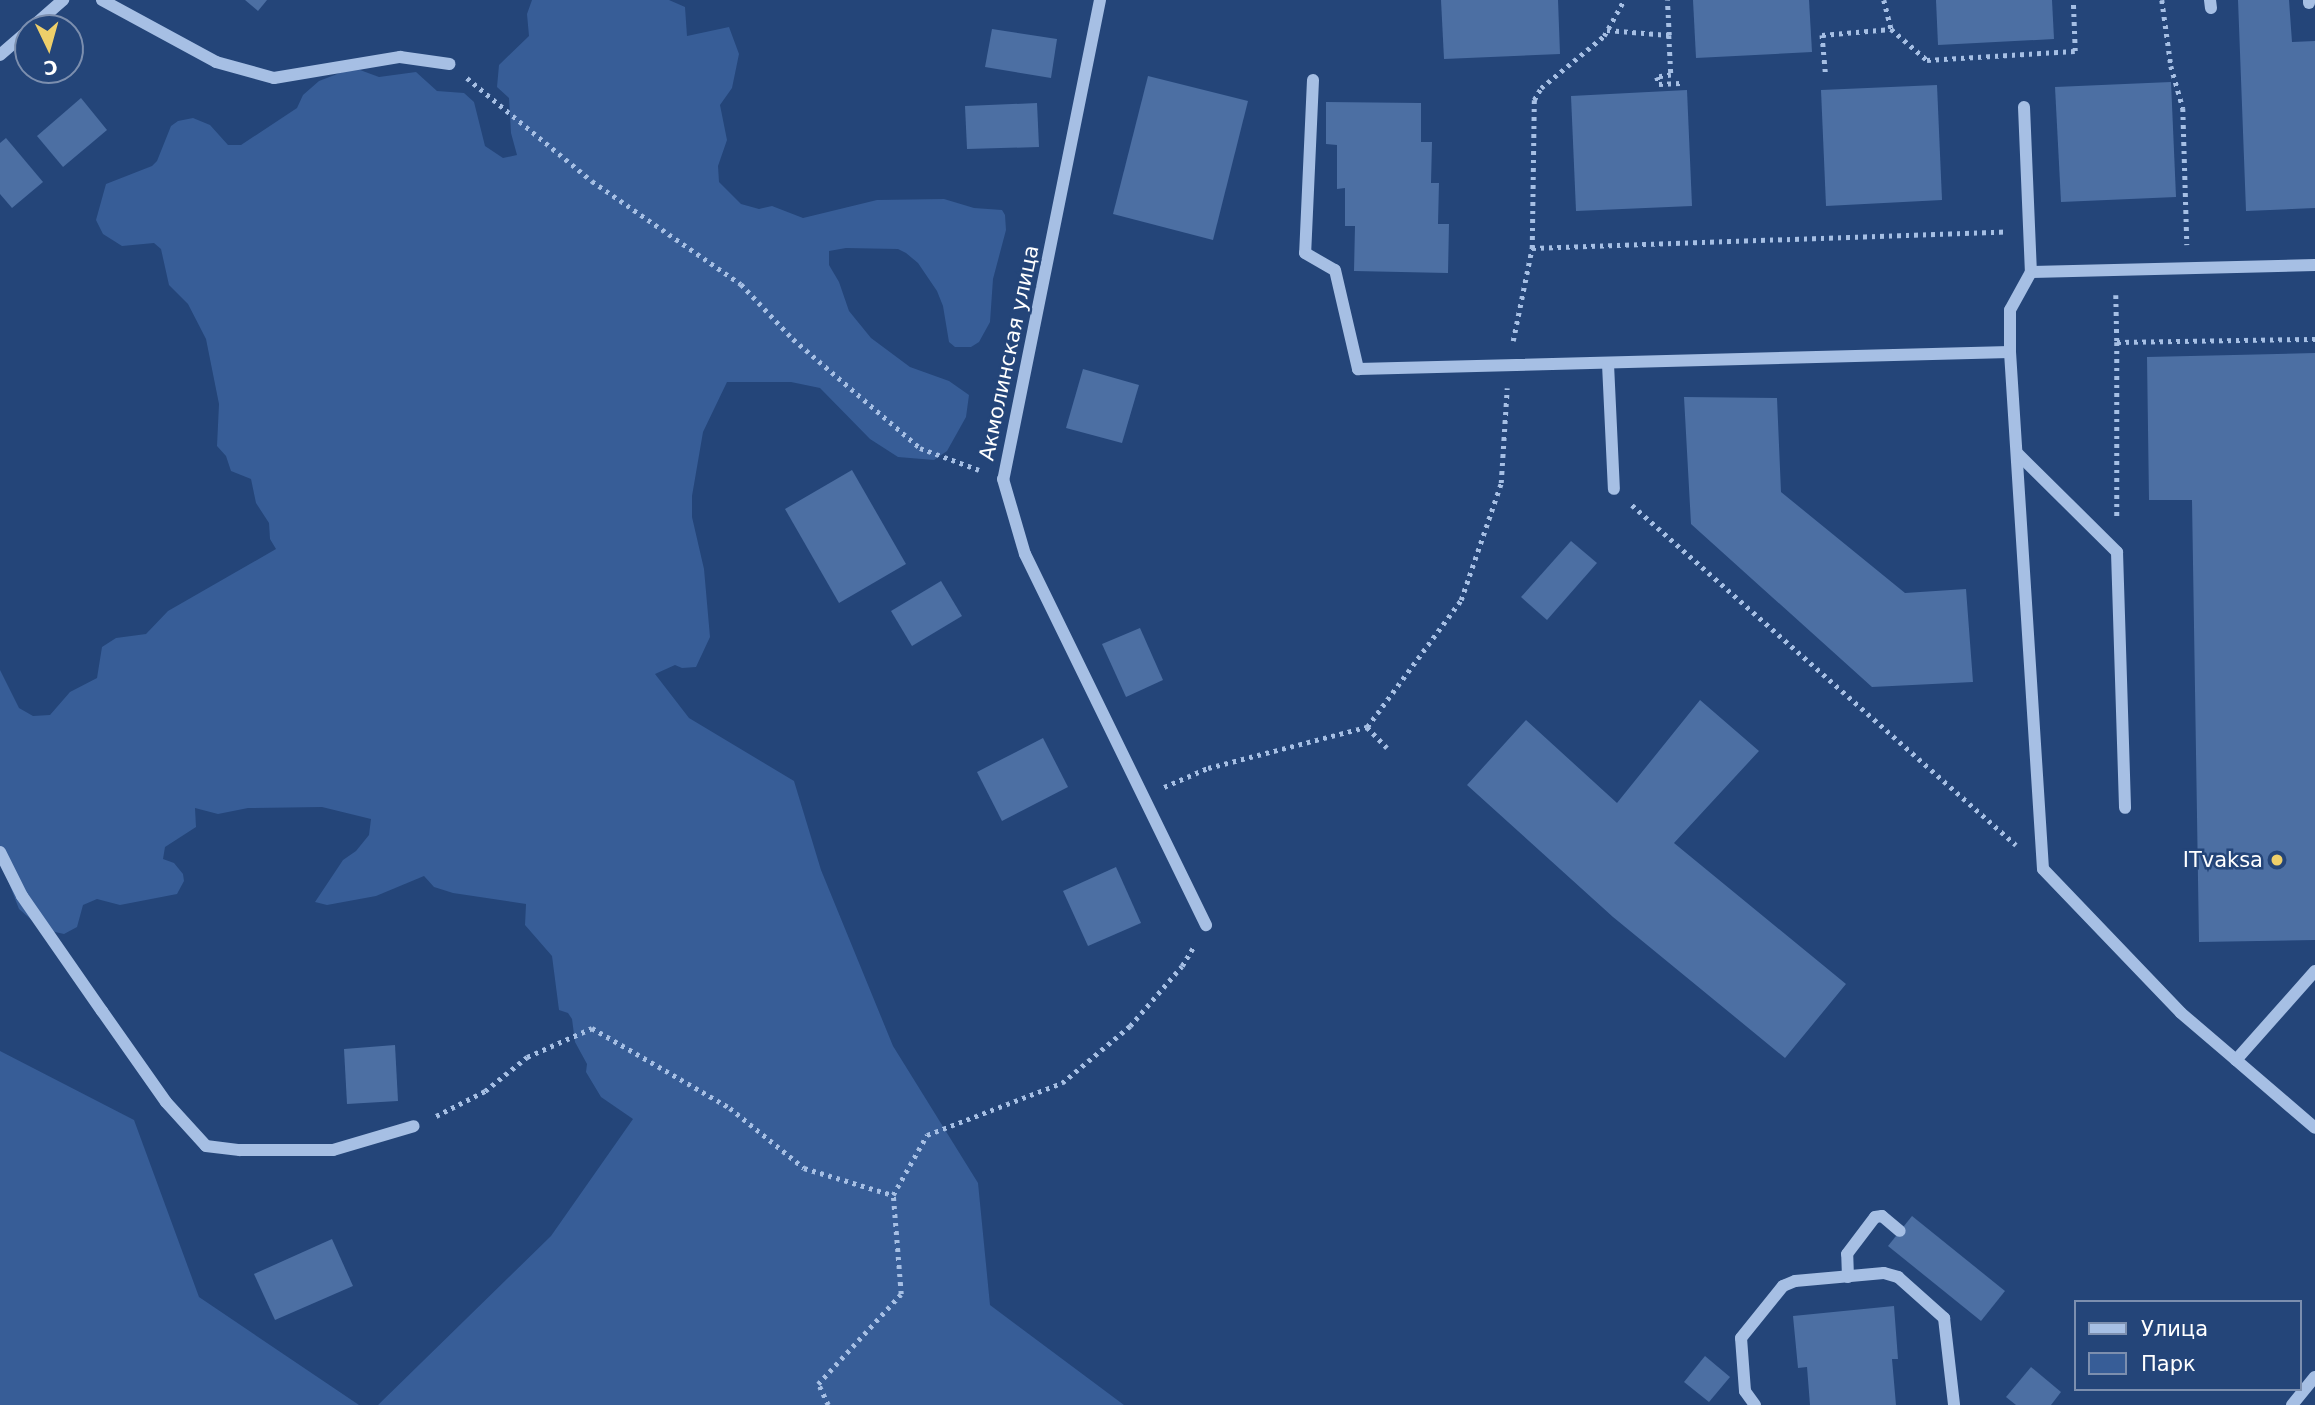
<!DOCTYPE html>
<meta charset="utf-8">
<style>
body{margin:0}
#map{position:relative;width:2315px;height:1405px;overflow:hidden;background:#244579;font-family:"DejaVu Sans",sans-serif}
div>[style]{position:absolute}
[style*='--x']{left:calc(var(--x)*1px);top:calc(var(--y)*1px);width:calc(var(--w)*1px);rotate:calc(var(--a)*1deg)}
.green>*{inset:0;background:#375d97}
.building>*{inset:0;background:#4c6fa3}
.path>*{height:4.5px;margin-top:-2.25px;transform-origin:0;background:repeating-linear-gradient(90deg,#a6bfe4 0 3.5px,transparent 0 8.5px)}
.minor>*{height:12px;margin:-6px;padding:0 6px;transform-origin:6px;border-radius:6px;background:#a6bfe4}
.dots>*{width:19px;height:19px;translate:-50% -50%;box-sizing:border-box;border:4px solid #244579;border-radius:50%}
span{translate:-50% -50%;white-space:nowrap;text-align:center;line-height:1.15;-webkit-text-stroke:5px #244579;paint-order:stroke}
.street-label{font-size:21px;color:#fff}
.poi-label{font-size:21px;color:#fff}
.right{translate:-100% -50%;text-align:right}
.legend{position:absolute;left:2074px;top:1300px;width:228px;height:91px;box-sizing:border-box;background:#244579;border:2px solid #7c8faf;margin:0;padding:9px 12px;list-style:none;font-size:21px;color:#fff}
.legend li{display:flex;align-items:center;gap:14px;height:35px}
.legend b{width:35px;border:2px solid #7c8faf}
.north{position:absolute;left:14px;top:14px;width:70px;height:70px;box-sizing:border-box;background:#244579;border:2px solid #7c8faf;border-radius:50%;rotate:175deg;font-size:19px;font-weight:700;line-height:28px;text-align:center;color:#fff}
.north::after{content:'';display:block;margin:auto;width:24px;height:32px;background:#eecf6a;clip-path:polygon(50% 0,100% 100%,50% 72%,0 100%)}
</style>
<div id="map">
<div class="green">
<div style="clip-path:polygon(532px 0,669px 0,685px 7px,687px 36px,729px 27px,739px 54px,732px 88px,720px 105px,727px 140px,718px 166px,719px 182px,741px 204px,759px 209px,772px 206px,803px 218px,877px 200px,944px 199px,974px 208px,1002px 210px,1005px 215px,1006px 230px,993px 279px,990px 322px,979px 342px,971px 347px,955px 347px,949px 342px,943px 306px,937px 291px,918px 263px,906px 253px,898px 249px,846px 248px,829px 251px,829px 265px,839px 282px,849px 311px,871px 338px,910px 367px,949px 381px,969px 395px,966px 417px,947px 451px,934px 460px,898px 457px,870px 439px,820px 388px,791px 382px,727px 382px,703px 432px,692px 496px,692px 517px,704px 569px,710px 637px,696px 667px,682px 668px,675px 665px,655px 674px,689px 718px,794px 781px,821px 870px,893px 1046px,978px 1183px,990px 1305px,1124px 1405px,378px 1405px,551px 1236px,633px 1119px,601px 1097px,586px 1072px,587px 1064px,575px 1042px,572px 1019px,568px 1013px,559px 1010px,552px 956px,525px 925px,526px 904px,453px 893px,434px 887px,424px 876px,376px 896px,327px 905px,315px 902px,343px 860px,356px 851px,369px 835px,371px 819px,322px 807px,248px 808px,218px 814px,195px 808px,196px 827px,165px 847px,163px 859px,174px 863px,183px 874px,184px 881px,177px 894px,120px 905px,97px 899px,83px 905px,77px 927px,64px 934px,42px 929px,19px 909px,0 860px,0 670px,19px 708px,33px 716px,50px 715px,70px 692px,97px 678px,102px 647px,116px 638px,146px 634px,168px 611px,276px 549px,270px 539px,269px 523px,256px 503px,251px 479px,231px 471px,226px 456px,217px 446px,219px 404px,206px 339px,188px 304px,169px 285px,161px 249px,154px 243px,122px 246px,103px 234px,96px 220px,106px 184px,152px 166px,157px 161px,171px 126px,178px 121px,193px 118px,210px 125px,228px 145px,241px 145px,297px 108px,303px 95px,319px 81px,345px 71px,360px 70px,379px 77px,416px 72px,437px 91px,464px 93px,474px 102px,485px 146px,503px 158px,517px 155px,511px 133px,509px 98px,497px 87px,499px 65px,529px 36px,527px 14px)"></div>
<div style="clip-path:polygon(0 1051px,134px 1120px,199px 1297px,359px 1405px,0 1405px)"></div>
</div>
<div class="building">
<div style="clip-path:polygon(245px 0,267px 0,258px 11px)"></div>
<div style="clip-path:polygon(1441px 0,1558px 0,1560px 54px,1444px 59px)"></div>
<div style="clip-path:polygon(1693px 0,1809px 0,1812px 52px,1696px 58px)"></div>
<div style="clip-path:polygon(1936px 0,2052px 0,2054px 39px,1938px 45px)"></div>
<div style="clip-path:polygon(2238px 0,2289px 0,2292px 42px,2315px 41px,2315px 208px,2246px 211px)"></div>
<div style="clip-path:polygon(992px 29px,1057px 39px,1051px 78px,985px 67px)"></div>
<div style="clip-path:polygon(1148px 76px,1248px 101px,1213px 240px,1113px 214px)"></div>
<div style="clip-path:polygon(2171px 82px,2176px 197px,2061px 202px,2055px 87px)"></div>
<div style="clip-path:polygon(1937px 85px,1942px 200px,1826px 206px,1821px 90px)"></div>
<div style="clip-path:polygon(1687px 90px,1692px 206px,1576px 211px,1571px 96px)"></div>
<div style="clip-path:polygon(81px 98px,107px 130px,63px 167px,37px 136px)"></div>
<div style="clip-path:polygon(1326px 102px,1421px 103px,1421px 142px,1432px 142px,1431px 183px,1439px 183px,1438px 224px,1449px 224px,1448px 273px,1354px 271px,1355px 226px,1345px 226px,1345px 188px,1337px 189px,1337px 145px,1326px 144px)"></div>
<div style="clip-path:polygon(1037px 103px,1039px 147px,967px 149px,965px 106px)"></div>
<div style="clip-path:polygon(6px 138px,43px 182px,12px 208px,0 194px,0 143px)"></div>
<div style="clip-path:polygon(2315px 353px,2315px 940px,2199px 942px,2192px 500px,2149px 500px,2147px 357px)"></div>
<div style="clip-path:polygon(1083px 369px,1139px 385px,1122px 443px,1066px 428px)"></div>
<div style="clip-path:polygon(1684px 397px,1777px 398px,1781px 492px,1905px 593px,1966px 589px,1973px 682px,1872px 687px,1691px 524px)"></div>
<div style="clip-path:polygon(852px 470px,906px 564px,839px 603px,785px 509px)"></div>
<div style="clip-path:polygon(1571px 541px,1597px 563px,1547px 620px,1521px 597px)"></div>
<div style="clip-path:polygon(941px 581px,962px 616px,912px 646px,891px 611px)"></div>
<div style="clip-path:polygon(1140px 628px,1163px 680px,1126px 697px,1102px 644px)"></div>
<div style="clip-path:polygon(1700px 700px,1759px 751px,1674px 843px,1846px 984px,1785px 1058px,1613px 917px,1467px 785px,1526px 720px,1617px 803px)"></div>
<div style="clip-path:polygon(1043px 738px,1068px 787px,1002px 821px,977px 772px)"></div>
<div style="clip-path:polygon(1116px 867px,1141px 923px,1088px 946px,1063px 891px)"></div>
<div style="clip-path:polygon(395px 1045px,398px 1101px,347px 1104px,344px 1049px)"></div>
<div style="clip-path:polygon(1912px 1216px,2005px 1291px,1981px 1321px,1888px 1246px)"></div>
<div style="clip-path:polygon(332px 1239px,353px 1286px,275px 1320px,254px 1274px)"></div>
<div style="clip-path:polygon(1894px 1306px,1898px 1359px,1892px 1359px,1896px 1405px,1810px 1405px,1807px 1367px,1798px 1368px,1793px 1316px)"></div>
<div style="clip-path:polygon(1705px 1356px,1730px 1377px,1709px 1402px,1684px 1382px)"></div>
<div style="clip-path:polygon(2031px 1367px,2061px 1392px,2051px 1405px,2016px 1405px,2006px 1397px)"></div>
</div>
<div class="path">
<div style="--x:1884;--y:0;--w:30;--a:76"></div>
<div style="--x:1891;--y:29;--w:48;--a:40.7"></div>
<div style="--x:1927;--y:60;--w:148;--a:-3.5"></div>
<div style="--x:2075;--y:51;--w:51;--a:-92.2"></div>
<div style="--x:2162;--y:0;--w:67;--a:82.2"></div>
<div style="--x:2171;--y:66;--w:44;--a:74.1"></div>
<div style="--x:2183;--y:108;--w:137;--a:88.3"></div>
<div style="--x:1607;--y:30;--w:62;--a:4.6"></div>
<div style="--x:1669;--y:35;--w:35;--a:-93"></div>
<div style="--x:1669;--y:35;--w:40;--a:87.1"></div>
<div style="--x:1671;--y:75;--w:14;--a:172"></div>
<div style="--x:1657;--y:77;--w:7;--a:74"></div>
<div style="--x:1659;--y:84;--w:21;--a:-3"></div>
<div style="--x:1825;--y:72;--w:37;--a:-95"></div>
<div style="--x:1822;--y:35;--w:69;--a:-5"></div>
<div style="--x:467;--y:78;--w:162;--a:39.5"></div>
<div style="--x:592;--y:181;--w:181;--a:34.7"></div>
<div style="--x:741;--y:284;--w:76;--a:46.6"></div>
<div style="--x:793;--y:339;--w:167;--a:40.6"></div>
<div style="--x:920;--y:448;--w:63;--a:20.4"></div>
<div style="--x:1532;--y:248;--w:475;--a:-2"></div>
<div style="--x:2116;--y:295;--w:47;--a:88.8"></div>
<div style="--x:2117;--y:342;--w:198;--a:-0.9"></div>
<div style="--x:1513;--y:341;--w:95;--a:-78.5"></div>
<div style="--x:1532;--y:248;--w:148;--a:-89.2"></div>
<div style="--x:1534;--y:100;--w:14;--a:-60"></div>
<div style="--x:1541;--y:88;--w:82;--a:-39.5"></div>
<div style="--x:1604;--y:36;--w:41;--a:-60.9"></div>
<div style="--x:2117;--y:342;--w:174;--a:90"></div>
<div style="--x:1632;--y:505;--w:513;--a:41.52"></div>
<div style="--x:1367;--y:727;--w:158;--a:-53.5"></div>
<div style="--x:1461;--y:600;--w:124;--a:-71.1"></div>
<div style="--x:1501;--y:483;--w:95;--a:-86.4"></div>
<div style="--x:1164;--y:787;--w:48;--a:-23.4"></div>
<div style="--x:1208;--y:768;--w:164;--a:-14.5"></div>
<div style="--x:1367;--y:727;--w:29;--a:46"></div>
<div style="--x:436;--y:1116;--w:55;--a:-27"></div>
<div style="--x:485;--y:1091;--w:54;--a:-39"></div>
<div style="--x:527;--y:1057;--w:71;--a:-24"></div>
<div style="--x:592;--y:1028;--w:160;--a:30.1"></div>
<div style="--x:730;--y:1108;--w:95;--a:39"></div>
<div style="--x:804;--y:1168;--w:93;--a:16.9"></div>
<div style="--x:828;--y:1405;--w:23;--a:-115"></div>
<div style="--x:818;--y:1384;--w:122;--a:-47.3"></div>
<div style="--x:901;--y:1294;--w:99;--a:-94.6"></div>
<div style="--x:893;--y:1195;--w:69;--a:-60.5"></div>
<div style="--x:927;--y:1135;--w:145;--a:-21.1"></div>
<div style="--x:1062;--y:1083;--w:89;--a:-40"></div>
<div style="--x:1130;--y:1026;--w:79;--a:-49.1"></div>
<div style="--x:1182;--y:966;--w:23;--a:-59"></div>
</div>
<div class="minor">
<div style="--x:102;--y:0;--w:130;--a:28.5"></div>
<div style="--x:216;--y:62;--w:60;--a:15.4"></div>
<div style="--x:274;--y:78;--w:128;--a:-9.5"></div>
<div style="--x:400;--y:57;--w:50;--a:8"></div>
<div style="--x:1100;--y:0;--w:489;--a:101.4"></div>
<div style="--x:1003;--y:479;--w:78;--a:73.7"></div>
<div style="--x:1025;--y:554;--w:413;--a:64"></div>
<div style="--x:2210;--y:0;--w:8;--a:83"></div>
<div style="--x:2309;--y:0;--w:3;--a:90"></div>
<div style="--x:31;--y:28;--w:43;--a:-41.2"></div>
<div style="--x:0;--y:55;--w:37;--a:-41"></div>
<div style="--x:1313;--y:80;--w:173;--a:92.6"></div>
<div style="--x:1305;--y:253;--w:34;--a:30"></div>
<div style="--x:1335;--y:270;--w:102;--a:76.9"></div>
<div style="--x:1358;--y:369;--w:652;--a:-1.49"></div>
<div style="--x:2024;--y:107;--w:165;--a:87.6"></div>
<div style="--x:2031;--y:272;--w:43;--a:118.9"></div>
<div style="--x:2010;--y:310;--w:42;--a:90"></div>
<div style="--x:2010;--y:352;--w:518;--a:86.35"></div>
<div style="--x:2043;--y:869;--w:199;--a:46.2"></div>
<div style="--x:2181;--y:1013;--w:72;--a:40.5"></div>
<div style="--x:2236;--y:1060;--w:119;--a:-48.4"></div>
<div style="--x:2031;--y:272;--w:284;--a:-1.4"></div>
<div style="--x:1608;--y:364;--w:125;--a:87.3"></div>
<div style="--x:2017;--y:453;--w:141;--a:44.7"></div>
<div style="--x:2117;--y:552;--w:256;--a:88.2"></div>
<div style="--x:0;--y:852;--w:49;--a:63.4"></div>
<div style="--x:22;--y:896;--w:140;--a:55.2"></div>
<div style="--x:102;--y:1011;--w:111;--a:54.9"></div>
<div style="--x:166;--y:1102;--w:59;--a:47.7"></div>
<div style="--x:206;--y:1146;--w:34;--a:7"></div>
<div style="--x:240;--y:1150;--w:93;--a:0"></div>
<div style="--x:333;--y:1150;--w:84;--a:-16.5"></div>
<div style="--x:2236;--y:1060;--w:104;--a:40.7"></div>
<div style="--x:1848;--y:1277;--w:23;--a:-92"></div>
<div style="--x:1847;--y:1254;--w:46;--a:-52.9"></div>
<div style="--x:1875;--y:1217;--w:7;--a:-8"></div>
<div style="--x:1882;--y:1216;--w:23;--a:40"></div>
<div style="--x:1755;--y:1405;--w:17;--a:-126"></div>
<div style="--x:1745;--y:1391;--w:53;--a:-94.3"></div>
<div style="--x:1741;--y:1338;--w:67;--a:-51.1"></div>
<div style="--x:1783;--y:1286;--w:13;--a:-23"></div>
<div style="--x:1795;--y:1281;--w:89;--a:-5.1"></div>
<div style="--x:1884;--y:1273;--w:15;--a:16"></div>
<div style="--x:1898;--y:1277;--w:62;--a:41.7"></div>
<div style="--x:1944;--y:1318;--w:88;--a:83.4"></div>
<div style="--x:2292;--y:1405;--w:36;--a:-51"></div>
</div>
<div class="dots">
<div style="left:2277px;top:860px;background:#eecf6a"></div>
</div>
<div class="street-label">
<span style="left:1009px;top:353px;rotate:-78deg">Акмолинская улица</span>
</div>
<div class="poi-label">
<span class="right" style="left:2263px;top:860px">ITvaksa</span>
</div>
<ul class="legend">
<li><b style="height:9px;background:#a6bfe4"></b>Улица</li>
<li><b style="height:19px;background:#375d97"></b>Парк</li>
</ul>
<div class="north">С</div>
</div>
